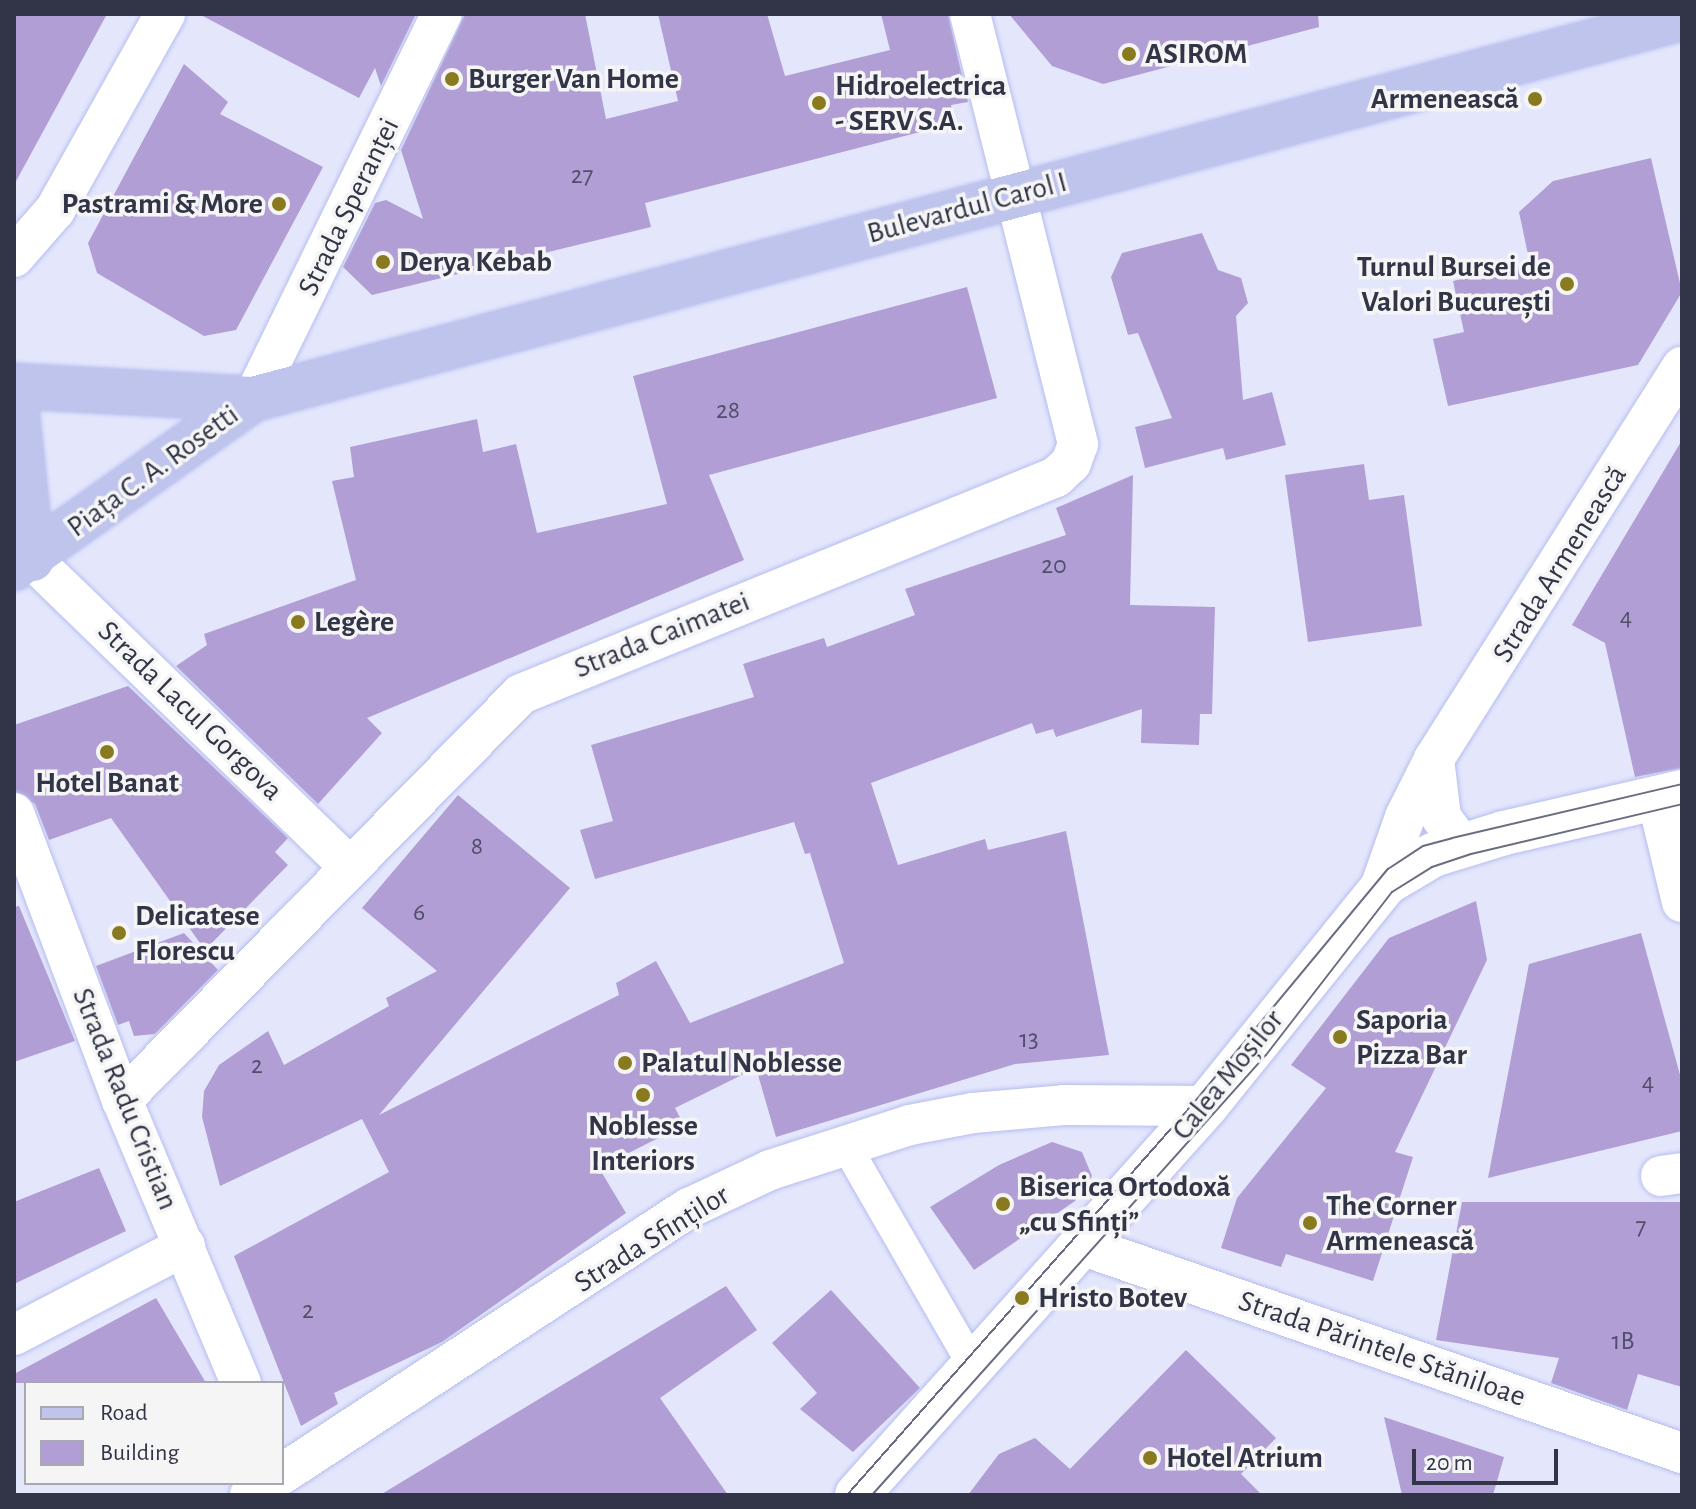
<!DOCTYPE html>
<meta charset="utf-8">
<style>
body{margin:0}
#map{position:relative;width:1696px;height:1509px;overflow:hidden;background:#e4e7fc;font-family:"Alegreya Sans",sans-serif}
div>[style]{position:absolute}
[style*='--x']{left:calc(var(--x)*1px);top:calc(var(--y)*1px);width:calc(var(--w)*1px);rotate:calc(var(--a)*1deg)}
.building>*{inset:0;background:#b09ed5}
.roads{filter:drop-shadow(0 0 2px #b6bdef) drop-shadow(0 0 2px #b6bdef)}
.pedestrian>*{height:30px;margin:-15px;padding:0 15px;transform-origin:15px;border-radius:15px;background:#fff}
.minor>*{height:40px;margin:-20px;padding:0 20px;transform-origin:20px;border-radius:20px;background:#fff}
.tertiary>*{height:44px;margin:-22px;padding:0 22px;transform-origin:22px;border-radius:22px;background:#fff}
.primary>*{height:44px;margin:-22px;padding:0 22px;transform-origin:22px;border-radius:22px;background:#bfc4ed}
.tram>*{height:2px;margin:-1px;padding:0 1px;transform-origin:1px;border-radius:1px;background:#6a6d81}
.dots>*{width:22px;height:22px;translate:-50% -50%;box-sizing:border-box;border:4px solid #f5f5f5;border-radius:50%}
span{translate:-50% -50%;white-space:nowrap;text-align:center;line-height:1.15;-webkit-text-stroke:7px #f5f5f5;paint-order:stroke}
.number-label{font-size:26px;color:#524f6b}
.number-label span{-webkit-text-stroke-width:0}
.poi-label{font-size:30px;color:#323548;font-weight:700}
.left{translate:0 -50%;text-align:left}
.right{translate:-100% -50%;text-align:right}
.street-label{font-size:30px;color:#323548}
.frame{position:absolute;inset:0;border:16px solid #323548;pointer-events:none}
.legend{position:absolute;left:24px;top:1381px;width:260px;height:104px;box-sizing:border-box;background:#f5f5f5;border:2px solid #a7a8b0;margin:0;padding:10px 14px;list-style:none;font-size:24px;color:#323548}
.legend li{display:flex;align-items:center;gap:16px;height:40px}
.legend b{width:40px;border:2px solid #a7a8b0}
.scale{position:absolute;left:1412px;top:1449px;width:146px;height:36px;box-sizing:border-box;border:4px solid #323548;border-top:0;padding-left:10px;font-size:24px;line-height:28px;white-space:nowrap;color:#323548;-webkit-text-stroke:6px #f5f5f5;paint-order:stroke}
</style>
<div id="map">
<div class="building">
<div style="clip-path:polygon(14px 14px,107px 14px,14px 185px)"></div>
<div style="clip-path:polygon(199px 14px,416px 14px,381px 86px,375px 68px,359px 98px)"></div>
<div style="clip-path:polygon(465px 14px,585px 14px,606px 119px,678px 101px,658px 14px,767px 14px,785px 76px,890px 50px,881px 14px,948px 14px,968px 102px,951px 105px,955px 123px,645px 203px,651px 227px,372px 295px,343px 267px,375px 203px,386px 200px,423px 219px,401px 150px)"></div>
<div style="clip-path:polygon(1009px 14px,1318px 14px,1319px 27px,1103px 84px,1052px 66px)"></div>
<div style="clip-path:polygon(184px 64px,228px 102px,220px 114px,323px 167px,236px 330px,204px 336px,97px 273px,88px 243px)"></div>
<div style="clip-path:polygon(1651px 158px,1682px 292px,1638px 365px,1448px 406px,1433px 339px,1464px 332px,1453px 281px,1530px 264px,1519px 212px,1553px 181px)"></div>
<div style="clip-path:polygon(1202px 233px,1218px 270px,1241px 278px,1248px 303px,1236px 316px,1243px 400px,1272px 392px,1286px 445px,1226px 460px,1223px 448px,1145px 468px,1135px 427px,1172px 418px,1138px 333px,1128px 335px,1111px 277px,1122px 253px)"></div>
<div style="clip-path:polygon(967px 287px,997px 398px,709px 475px,744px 560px,367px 718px,382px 733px,318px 804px,176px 666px,207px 645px,204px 634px,356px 580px,332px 481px,354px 477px,350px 447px,477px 419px,483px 452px,516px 444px,537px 533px,667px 504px,633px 376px)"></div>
<div style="clip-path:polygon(1682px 440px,1682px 768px,1635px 777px,1605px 643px,1572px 625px)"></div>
<div style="clip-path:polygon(1364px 464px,1369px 500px,1404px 495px,1422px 626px,1308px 642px,1285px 475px)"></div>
<div style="clip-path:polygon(1133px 475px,1130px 605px,1215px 607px,1212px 714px,1200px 714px,1199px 745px,1141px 743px,1142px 709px,1056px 737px,1053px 729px,1036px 734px,1032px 723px,871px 783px,898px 865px,985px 839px,988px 850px,1066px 831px,1109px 1055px,1015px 1064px,776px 1137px,756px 1068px,675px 1108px,684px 1125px,599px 1168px,626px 1213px,442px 1342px,334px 1393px,338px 1404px,301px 1426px,234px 1256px,389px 1172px,362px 1119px,220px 1186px,202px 1117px,204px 1091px,219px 1065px,268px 1031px,284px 1065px,389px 1006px,386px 998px,437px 971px,362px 908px,458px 795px,570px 888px,379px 1115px,619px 995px,616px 983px,656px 961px,690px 1023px,844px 963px,810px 853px,805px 854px,794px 822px,595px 879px,580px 830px,613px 821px,591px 745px,754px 697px,743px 664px,824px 638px,827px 647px,915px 615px,905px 589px,1066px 535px,1056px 508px)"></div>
<div style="clip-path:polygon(128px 686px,288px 838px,275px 852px,288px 865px,205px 950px,111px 818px,49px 840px,35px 804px,14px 791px,14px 725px)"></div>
<div style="clip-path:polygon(1476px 901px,1487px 960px,1395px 1152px,1413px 1157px,1373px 1281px,1286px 1254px,1281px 1267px,1221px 1248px,1237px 1198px,1326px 1088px,1291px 1065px,1389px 938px)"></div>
<div style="clip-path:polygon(19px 906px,75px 1041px,14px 1062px,14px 907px)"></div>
<div style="clip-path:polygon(184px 933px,218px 970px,155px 1034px,134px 1036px,129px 1021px,118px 1025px,96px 966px)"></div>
<div style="clip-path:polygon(1641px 933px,1682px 1082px,1682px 1131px,1488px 1178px,1529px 964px)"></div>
<div style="clip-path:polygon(1052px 1142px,1082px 1152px,1092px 1176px,1075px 1201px,974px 1270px,930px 1207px,999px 1165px)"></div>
<div style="clip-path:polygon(99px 1168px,126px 1231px,14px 1284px,14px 1202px)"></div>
<div style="clip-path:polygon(1462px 1202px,1682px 1202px,1682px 1387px,1638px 1374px,1627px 1410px,1551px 1383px,1559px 1358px,1436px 1340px)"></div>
<div style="clip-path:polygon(726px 1286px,757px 1330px,660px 1398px,728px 1495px,380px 1495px)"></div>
<div style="clip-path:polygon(831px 1290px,920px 1388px,853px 1452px,800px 1409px,817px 1393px,772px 1343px)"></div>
<div style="clip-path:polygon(156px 1298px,206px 1383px,14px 1383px,14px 1374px)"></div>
<div style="clip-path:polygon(1186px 1350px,1276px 1438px,1241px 1474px,1262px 1495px,968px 1495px,999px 1454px,1035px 1438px,1070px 1469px)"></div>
<div style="clip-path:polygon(1384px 1417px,1504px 1457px,1493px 1495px,1402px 1495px)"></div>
</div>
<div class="roads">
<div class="pedestrian">
<div style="--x:845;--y:1144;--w:258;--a:60"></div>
</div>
<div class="minor">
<div style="--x:14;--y:257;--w:62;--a:-48.9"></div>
<div style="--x:55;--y:210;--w:225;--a:-60.7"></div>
<div style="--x:253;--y:399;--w:429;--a:-63.9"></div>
<div style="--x:32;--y:559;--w:440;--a:44.1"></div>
<div style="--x:1434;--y:759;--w:58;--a:83.1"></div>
<div style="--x:1441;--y:817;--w:36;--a:54"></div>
<div style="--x:1657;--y:798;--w:107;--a:76.5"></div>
<div style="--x:14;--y:813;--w:307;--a:69.4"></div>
<div style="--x:122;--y:1100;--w:307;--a:67.2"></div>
<div style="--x:1379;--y:891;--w:78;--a:-70.6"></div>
<div style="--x:1405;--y:817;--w:65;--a:-63.4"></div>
<div style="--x:1434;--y:759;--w:464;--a:-57.7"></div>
<div style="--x:122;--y:1100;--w:569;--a:-45.5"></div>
<div style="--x:521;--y:694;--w:577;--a:-22.08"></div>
<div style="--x:1056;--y:477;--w:21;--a:-43"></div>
<div style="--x:1071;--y:463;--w:20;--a:-70"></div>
<div style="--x:1078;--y:444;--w:443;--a:-104.1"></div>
<div style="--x:1661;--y:1176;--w:21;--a:-8"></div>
<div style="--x:1081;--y:1245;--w:636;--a:19.09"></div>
<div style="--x:14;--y:1335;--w:193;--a:-27.5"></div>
<div style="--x:282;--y:1474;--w:486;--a:-33.2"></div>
<div style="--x:689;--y:1208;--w:89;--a:-25.1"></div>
<div style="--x:770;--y:1170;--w:147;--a:-17.8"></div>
<div style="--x:910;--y:1125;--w:64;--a:-10.8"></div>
<div style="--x:973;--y:1113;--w:91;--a:-5"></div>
<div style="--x:1064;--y:1105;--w:142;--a:0.4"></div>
<div style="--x:250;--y:1495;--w:22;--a:-34"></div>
</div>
<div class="tertiary">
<div style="--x:857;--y:1495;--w:523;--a:-48.1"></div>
<div style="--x:1206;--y:1106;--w:287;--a:-51.1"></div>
<div style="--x:1386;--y:883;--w:55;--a:-30.8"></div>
<div style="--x:1433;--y:855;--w:74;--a:-17.2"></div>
<div style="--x:1504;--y:833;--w:183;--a:-13"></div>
</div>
<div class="primary">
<div style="--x:14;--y:386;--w:239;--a:3.1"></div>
<div style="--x:253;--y:399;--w:1479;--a:-14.93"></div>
<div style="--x:14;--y:387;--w:173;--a:84"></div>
<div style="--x:14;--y:568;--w:293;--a:-35.3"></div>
</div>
</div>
<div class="tram">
<div style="--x:847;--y:1495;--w:519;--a:-48.51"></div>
<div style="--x:1191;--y:1106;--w:308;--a:-50.3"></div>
<div style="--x:1388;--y:869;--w:42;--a:-33.3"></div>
<div style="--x:1423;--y:846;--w:30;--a:-15"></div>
<div style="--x:1452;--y:838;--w:236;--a:-13.2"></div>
<div style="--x:872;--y:1495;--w:591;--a:-48.16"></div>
<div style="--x:1266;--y:1055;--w:206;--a:-52.3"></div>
<div style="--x:1392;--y:892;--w:47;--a:-32"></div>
<div style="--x:1432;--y:867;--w:41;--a:-18.4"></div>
<div style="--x:1471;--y:854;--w:217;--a:-13.3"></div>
</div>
<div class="dots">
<div style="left:1129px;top:54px;background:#8a7a1f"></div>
<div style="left:452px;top:79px;background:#8a7a1f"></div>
<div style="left:1535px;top:99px;background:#8a7a1f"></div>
<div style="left:819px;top:103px;background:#8a7a1f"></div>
<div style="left:279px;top:204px;background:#8a7a1f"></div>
<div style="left:383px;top:262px;background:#8a7a1f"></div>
<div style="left:1567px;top:284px;background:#8a7a1f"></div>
<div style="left:298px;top:622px;background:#8a7a1f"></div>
<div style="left:107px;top:752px;background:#8a7a1f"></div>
<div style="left:119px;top:933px;background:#8a7a1f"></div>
<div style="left:1340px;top:1037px;background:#8a7a1f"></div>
<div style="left:625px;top:1063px;background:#8a7a1f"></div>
<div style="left:643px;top:1095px;background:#8a7a1f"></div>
<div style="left:1003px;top:1204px;background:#8a7a1f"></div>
<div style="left:1310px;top:1223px;background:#8a7a1f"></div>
<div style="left:1022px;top:1298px;background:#8a7a1f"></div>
<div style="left:1150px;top:1458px;background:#8a7a1f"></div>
</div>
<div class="number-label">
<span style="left:582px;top:176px">27</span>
<span style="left:728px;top:411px">28</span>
<span style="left:1054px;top:566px">20</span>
<span style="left:1626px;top:618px">4</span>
<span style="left:477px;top:847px">8</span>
<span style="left:419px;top:913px">6</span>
<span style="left:1029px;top:1040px">13</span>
<span style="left:257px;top:1066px">2</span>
<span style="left:1648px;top:1083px">4</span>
<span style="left:1641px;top:1227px">7</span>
<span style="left:308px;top:1311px">2</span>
<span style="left:1623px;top:1342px">1B</span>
</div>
<div class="poi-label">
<span class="left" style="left:1145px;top:54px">ASIROM</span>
<span class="left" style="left:468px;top:79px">Burger Van Home</span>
<span class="left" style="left:835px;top:103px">Hidroelectrica<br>- SERV S.A.</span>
<span class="right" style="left:1519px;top:99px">Armenească</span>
<span class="right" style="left:263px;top:204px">Pastrami &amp; More</span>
<span class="left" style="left:399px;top:262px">Derya Kebab</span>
<span class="right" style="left:1551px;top:284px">Turnul Bursei de<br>Valori București</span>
<span class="left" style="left:314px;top:622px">Legère</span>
<span style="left:107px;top:783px">Hotel Banat</span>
<span class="left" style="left:135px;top:933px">Delicatese<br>Florescu</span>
<span class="left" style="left:1356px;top:1037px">Saporia<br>Pizza Bar</span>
<span class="left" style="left:641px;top:1063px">Palatul Noblesse</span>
<span style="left:643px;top:1143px">Noblesse<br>Interiors</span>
<span class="left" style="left:1019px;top:1204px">Biserica Ortodoxă<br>„cu Sfinți”</span>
<span class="left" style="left:1326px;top:1223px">The Corner<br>Armenească</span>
<span class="left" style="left:1038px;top:1298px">Hristo Botev</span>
<span class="left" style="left:1166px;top:1458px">Hotel Atrium</span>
</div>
<div class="street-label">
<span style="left:349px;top:207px;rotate:-64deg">Strada Speranței</span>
<span style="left:967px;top:208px;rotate:-15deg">Bulevardul Carol I</span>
<span style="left:153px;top:471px;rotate:-36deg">Piața C. A. Rosetti</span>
<span style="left:1560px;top:564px;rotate:-58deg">Strada Armenească</span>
<span style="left:662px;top:635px;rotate:-22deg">Strada Caimatei</span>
<span style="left:190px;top:711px;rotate:44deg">Strada Lacul Gorgova</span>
<span style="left:1228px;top:1075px;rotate:-51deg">Calea Moșilor</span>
<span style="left:125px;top:1099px;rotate:68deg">Strada Radu Cristian</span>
<span style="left:652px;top:1239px;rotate:-32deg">Strada Sfinților</span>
<span style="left:1382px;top:1349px;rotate:19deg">Strada Părintele Stăniloae</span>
</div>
<div class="frame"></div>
<ul class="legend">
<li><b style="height:10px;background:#bfc4ed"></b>Road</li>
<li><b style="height:22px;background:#b09ed5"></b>Building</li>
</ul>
<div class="scale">20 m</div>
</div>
